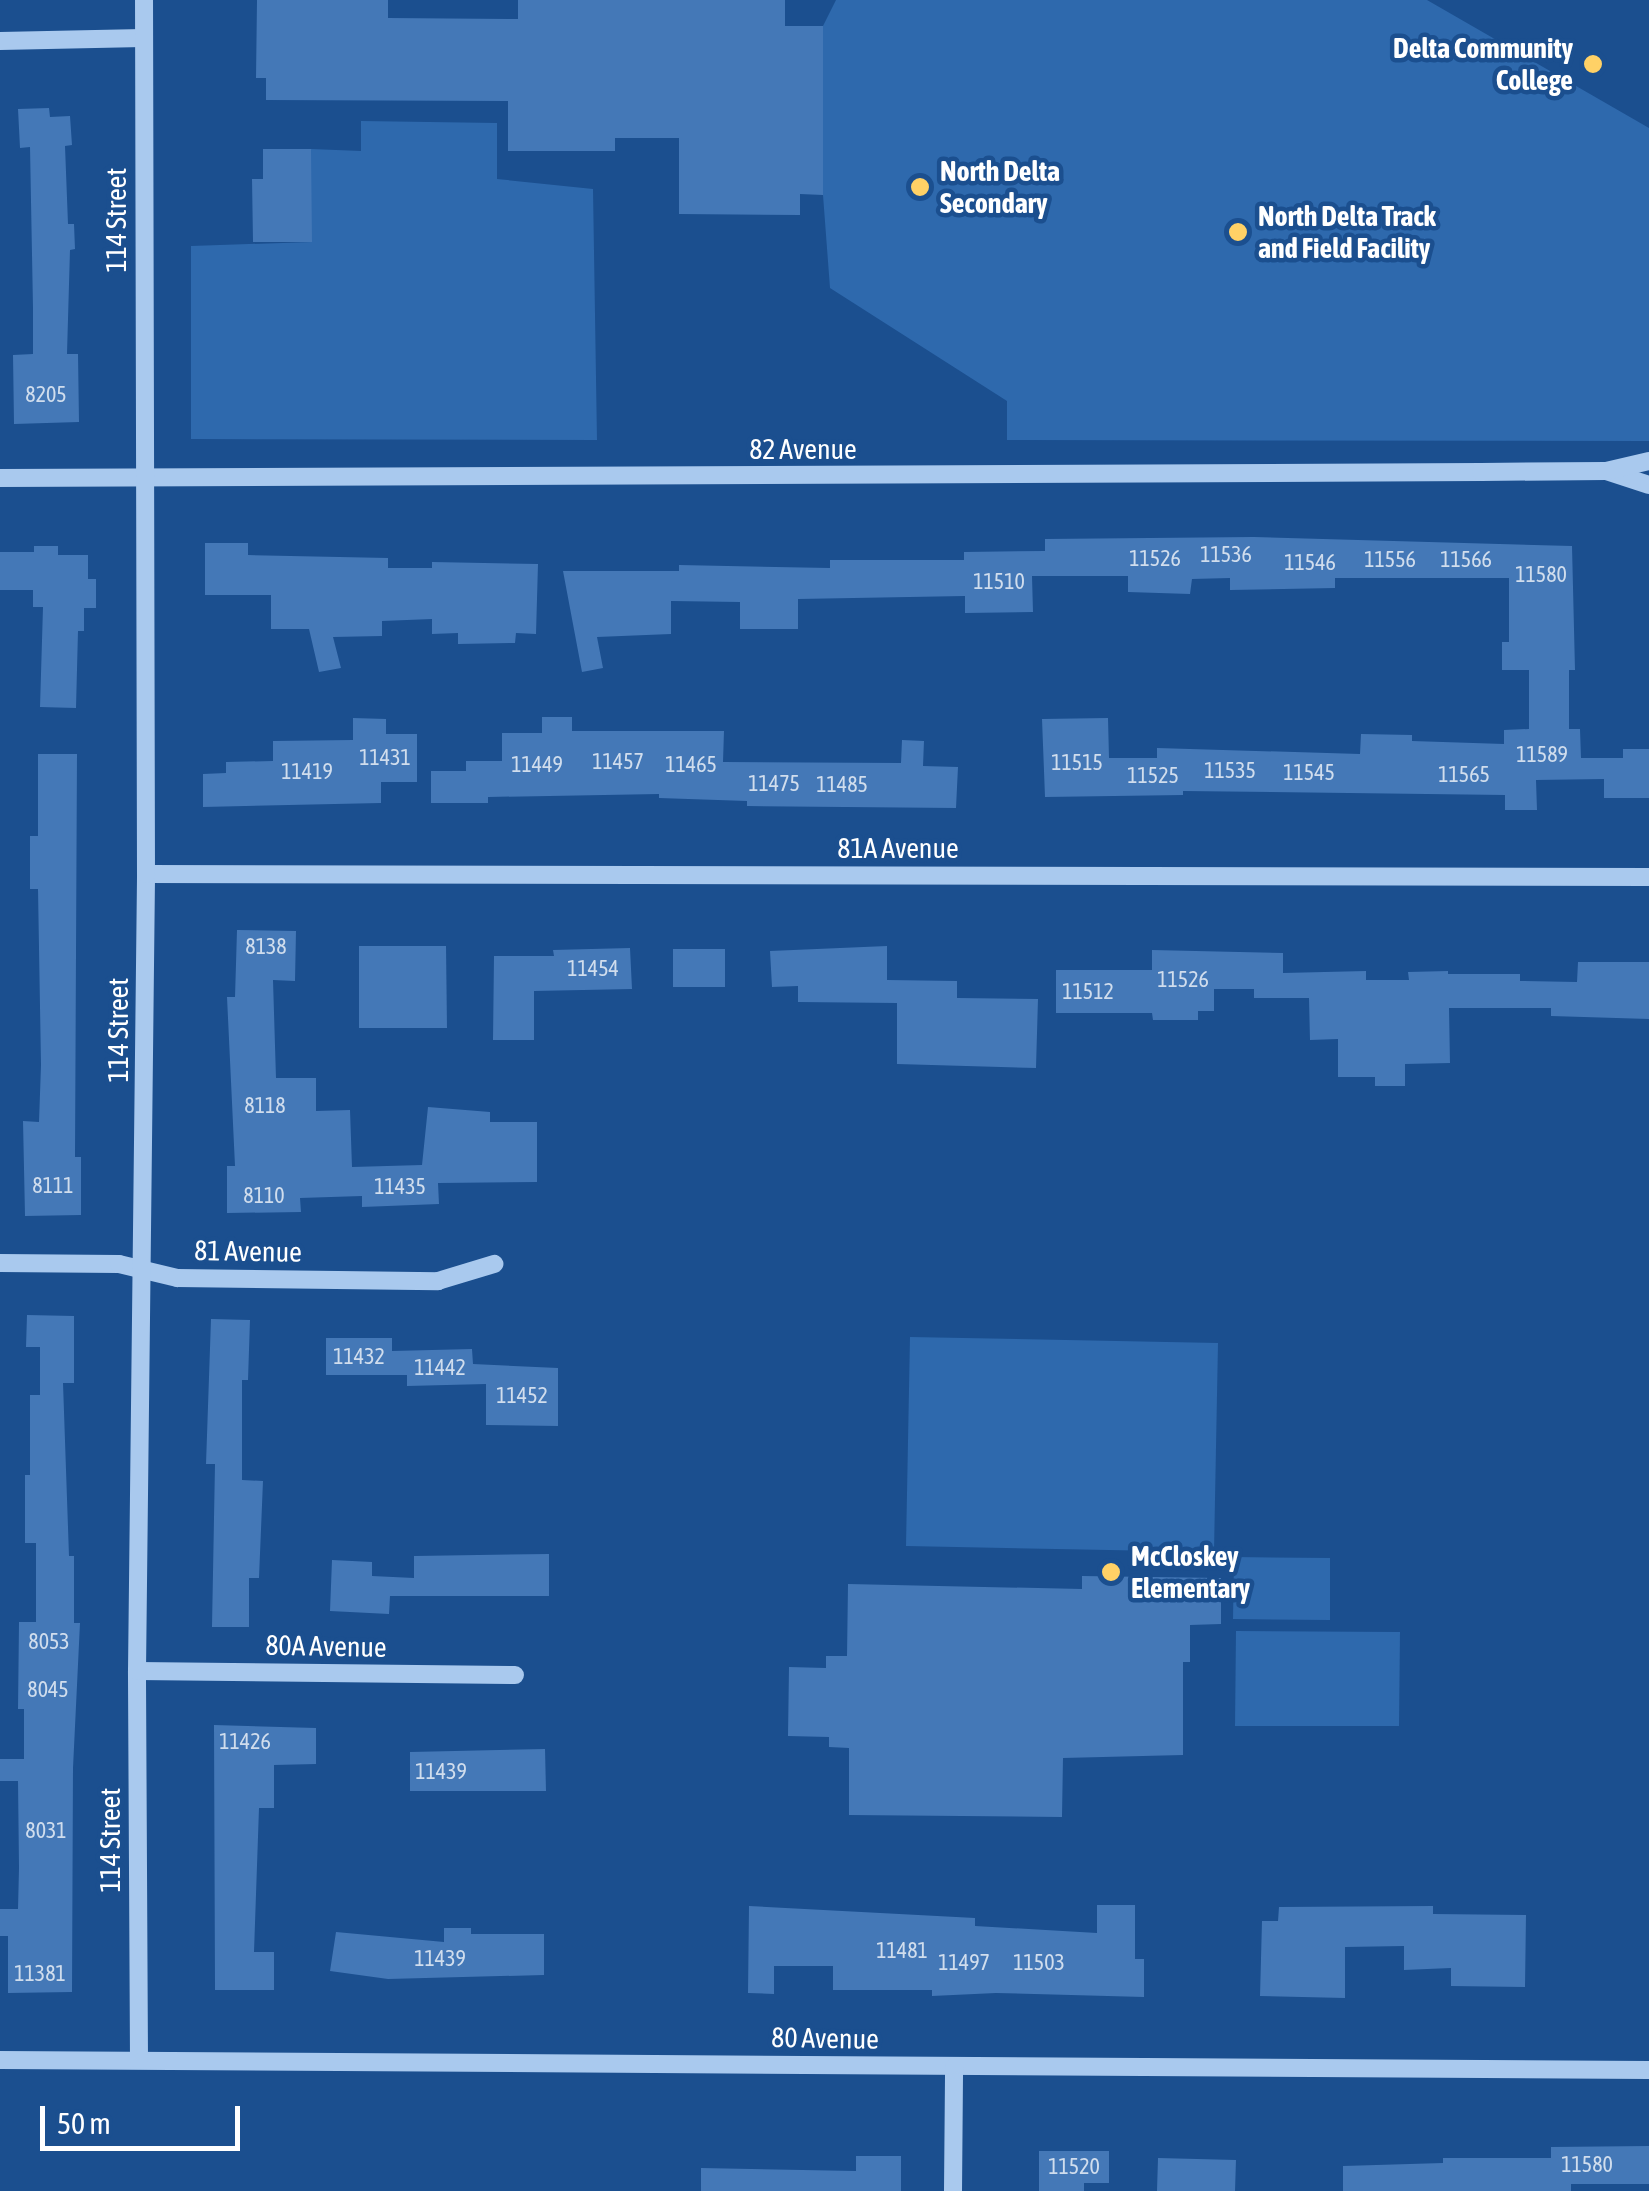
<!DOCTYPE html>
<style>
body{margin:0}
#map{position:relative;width:1649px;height:2191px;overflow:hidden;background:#1b4f8f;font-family:"Asap Condensed",sans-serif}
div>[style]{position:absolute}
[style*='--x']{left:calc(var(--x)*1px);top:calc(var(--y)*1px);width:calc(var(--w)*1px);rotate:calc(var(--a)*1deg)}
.green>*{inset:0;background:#2e69ad}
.building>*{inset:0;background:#4478b7}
.minor>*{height:18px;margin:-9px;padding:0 9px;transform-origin:9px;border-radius:9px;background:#a9c9ee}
.dots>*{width:28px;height:28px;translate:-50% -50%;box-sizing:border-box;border:5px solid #1b4f8f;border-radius:50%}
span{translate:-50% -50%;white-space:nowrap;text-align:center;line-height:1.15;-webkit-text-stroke:9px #1b4f8f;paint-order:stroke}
.number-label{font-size:22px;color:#d0dded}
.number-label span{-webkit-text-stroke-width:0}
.poi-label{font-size:28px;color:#fff;font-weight:700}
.right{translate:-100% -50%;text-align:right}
.left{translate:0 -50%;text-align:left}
.street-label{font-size:28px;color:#fff}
.scale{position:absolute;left:40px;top:2106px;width:200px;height:45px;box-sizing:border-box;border:5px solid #fff;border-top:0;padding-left:12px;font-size:30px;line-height:35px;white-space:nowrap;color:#fff;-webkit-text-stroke:8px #1b4f8f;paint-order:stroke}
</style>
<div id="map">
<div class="green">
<div style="clip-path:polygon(836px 0,1427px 0,1649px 128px,1649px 441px,1007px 440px,1007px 401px,830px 288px,823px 195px,823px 26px)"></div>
<div style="clip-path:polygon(361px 121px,497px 123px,497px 179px,593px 189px,597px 440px,191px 439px,191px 246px,311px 242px,311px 149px,361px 151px)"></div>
<div style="clip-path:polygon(910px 1337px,1218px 1343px,1214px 1552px,906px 1546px)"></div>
<div style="clip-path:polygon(1234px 1557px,1330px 1558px,1330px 1620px,1233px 1619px)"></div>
<div style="clip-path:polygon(1236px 1631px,1400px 1632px,1399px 1726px,1235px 1726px)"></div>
</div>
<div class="building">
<div style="clip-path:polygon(257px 0,388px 0,388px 18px,518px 19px,518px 0,785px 0,785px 26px,823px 26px,823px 195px,800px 194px,800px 215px,679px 214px,679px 138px,615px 138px,615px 151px,508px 151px,508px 101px,266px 100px,266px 78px,256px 78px)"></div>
<div style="clip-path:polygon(49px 108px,50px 117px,70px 116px,72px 145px,65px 146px,68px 224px,74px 224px,75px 249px,70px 250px,67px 354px,78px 354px,79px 422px,14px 424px,13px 355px,33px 354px,33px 308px,30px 147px,20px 148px,18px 109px)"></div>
<div style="clip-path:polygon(263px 149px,311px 149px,312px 242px,253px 242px,252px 179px,263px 179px)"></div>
<div style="clip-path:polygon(1254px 537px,1572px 546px,1575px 670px,1569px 670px,1569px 729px,1580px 729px,1581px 758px,1623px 758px,1623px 749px,1649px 749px,1649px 798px,1604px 798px,1604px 779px,1536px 780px,1537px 810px,1505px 810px,1505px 795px,1183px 791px,1183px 795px,1045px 797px,1042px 719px,1108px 718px,1109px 758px,1157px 758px,1157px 748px,1360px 754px,1361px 734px,1412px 735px,1412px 741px,1504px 744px,1504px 730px,1529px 729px,1529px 670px,1502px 670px,1502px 642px,1509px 642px,1509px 578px,1335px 578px,1335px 588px,1230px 590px,1230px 578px,1192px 579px,1190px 594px,1128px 592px,1128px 576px,1032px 576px,1033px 612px,965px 613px,965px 596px,798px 599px,798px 629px,740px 629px,740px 602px,671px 601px,671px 634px,597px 637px,603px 668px,582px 672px,563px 571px,679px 571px,679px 565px,830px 568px,830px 560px,964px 560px,964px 552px,1045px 551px,1045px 539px)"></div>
<div style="clip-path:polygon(205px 543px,248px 543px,248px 555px,388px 558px,388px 568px,432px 568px,432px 562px,538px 564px,536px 634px,516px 633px,515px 643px,458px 644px,458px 633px,432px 634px,432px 619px,382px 621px,382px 636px,333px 637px,341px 668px,319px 672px,309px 629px,271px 629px,271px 595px,205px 595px)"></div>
<div style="clip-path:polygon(34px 546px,58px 546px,58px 555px,88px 555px,88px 579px,96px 579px,96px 608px,84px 608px,84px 631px,78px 631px,76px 708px,40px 707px,43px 607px,33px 607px,33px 590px,0 590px,0 552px,34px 552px)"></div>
<div style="clip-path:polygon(542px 717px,572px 717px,572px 731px,724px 731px,723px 762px,901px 763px,902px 740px,924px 741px,923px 766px,958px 767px,956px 808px,747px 806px,747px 801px,659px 798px,659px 794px,488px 797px,488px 803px,431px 803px,431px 771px,466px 771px,466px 761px,502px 761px,502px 733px,542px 733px)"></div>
<div style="clip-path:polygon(353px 718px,386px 719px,386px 734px,417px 734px,417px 782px,381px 782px,381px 803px,203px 807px,203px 774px,226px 773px,226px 762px,273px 761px,273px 741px,353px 740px)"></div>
<div style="clip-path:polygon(38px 754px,77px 754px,75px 1157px,81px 1157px,81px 1215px,25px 1216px,23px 1121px,39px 1122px,41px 1065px,38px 889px,30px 889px,30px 836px,38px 836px)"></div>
<div style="clip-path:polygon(237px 930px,296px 931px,295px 981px,273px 980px,276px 1078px,316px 1078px,316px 1111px,350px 1110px,352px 1167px,422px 1165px,428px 1107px,490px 1112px,490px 1122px,537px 1122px,537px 1182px,438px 1183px,439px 1204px,362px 1207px,362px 1196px,300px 1198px,301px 1212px,227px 1213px,227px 1166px,235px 1166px,227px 997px,235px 997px)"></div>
<div style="clip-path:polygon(359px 946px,446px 946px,447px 1028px,359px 1028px)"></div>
<div style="clip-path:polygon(887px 946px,887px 980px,957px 981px,957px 998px,1038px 999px,1036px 1068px,897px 1064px,897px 1003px,798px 1002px,798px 986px,772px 987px,770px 951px)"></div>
<div style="clip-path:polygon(630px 948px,632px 989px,534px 991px,534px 1040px,493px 1040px,494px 956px,554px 956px,553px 950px)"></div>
<div style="clip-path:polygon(673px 949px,725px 949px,725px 987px,673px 987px)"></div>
<div style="clip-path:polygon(1152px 950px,1283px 953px,1283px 973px,1366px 971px,1366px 980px,1409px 980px,1408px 972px,1448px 971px,1448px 974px,1520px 974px,1520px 981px,1577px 982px,1578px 962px,1649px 962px,1649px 1019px,1551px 1016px,1551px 1008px,1449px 1008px,1450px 1063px,1405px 1064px,1405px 1086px,1375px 1086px,1375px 1077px,1338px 1077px,1338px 1039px,1310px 1040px,1309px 998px,1254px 998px,1254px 989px,1214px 989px,1214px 1011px,1198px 1011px,1198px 1020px,1153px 1020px,1152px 1013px,1056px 1013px,1056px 970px,1152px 970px)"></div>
<div style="clip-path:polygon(27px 1315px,74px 1316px,74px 1383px,63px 1383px,69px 1556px,74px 1556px,74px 1623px,80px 1623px,73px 1768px,72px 1992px,8px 1993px,8px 1936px,0 1936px,0 1909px,18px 1909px,19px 1868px,18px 1781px,0 1781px,0 1759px,24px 1759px,24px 1709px,18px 1709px,19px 1622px,36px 1622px,36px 1543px,25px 1543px,25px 1475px,30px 1475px,30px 1395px,40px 1395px,40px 1347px,26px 1347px)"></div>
<div style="clip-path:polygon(211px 1319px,250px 1320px,248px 1380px,242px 1380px,242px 1480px,263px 1481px,259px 1578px,249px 1578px,249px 1627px,212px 1627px,215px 1464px,206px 1464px)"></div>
<div style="clip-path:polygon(326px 1338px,392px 1338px,392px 1351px,472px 1349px,473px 1364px,558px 1368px,558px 1426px,486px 1425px,486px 1384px,407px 1386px,407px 1375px,326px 1375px)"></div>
<div style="clip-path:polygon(549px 1554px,549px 1596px,390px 1596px,389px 1614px,330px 1611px,332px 1560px,372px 1562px,372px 1576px,414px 1578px,414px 1556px)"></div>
<div style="clip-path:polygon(1082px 1576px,1221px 1578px,1221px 1624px,1190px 1625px,1190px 1662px,1183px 1662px,1183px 1755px,1063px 1758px,1062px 1817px,849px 1815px,849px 1748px,829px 1747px,829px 1737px,788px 1736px,789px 1667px,826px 1668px,826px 1656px,847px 1656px,848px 1584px,1082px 1589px)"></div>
<div style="clip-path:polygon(214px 1725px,316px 1728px,316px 1764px,274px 1765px,274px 1808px,259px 1808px,254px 1952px,274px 1952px,274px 1990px,215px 1990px)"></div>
<div style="clip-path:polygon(545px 1749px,546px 1791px,410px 1791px,410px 1752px)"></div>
<div style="clip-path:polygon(1097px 1905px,1135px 1905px,1135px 1959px,1144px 1959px,1144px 1997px,996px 1993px,932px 1996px,932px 1990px,833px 1990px,833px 1966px,774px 1966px,774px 1994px,748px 1993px,749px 1906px,975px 1918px,975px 1926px,1097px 1933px)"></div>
<div style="clip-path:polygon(1433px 1906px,1433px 1914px,1526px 1915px,1525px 1987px,1451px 1986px,1451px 1968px,1404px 1970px,1404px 1946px,1345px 1947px,1345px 1998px,1260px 1996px,1262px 1921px,1278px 1921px,1279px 1907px)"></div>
<div style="clip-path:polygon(444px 1928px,471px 1928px,471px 1934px,544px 1934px,544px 1975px,388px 1979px,330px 1971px,336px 1932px,444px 1942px)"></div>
<div style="clip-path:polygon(1649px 2146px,1649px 2184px,1571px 2184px,1571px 2191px,1343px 2191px,1343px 2166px,1443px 2163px,1443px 2158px,1551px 2158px,1551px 2147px)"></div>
<div style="clip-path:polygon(1039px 2151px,1109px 2151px,1109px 2183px,1084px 2183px,1084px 2191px,1039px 2191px)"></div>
<div style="clip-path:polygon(856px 2156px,901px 2156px,901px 2191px,701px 2191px,701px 2168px,856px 2171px)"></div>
<div style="clip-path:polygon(1158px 2158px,1236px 2160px,1235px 2191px,1157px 2191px)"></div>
</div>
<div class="minor">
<div style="--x:0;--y:41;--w:143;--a:-1.2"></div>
<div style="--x:1606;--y:471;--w:45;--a:18"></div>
<div style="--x:0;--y:478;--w:1481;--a:-0.23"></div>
<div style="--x:1481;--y:472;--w:125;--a:-0.5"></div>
<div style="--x:1606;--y:471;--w:44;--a:-13.1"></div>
<div style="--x:146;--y:874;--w:1503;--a:0.11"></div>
<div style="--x:0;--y:1263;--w:119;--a:0.5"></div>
<div style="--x:119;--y:1264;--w:60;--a:13.6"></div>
<div style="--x:177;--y:1278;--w:261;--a:0.7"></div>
<div style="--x:438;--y:1281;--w:59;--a:-16.9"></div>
<div style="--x:137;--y:1671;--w:378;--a:0.6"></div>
<div style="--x:0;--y:2060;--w:1649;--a:0.35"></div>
<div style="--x:139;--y:2060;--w:389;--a:-90.3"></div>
<div style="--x:137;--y:1671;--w:797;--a:-89.35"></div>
<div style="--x:146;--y:874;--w:874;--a:-90.13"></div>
<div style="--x:953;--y:2191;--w:124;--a:-89.5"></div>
</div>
<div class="dots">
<div style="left:1593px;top:64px;background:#ffd166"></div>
<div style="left:920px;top:187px;background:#ffd166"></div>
<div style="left:1238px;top:232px;background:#ffd166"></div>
<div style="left:1111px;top:1572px;background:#ffd166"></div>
</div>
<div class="number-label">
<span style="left:46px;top:395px">8205</span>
<span style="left:1226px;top:555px">11536</span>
<span style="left:1155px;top:559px">11526</span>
<span style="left:1390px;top:560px">11556</span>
<span style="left:1466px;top:560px">11566</span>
<span style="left:1310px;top:563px">11546</span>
<span style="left:1541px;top:575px">11580</span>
<span style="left:999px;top:582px">11510</span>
<span style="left:1542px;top:755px">11589</span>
<span style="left:385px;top:758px">11431</span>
<span style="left:618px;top:762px">11457</span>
<span style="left:1077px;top:763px">11515</span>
<span style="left:537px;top:765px">11449</span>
<span style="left:691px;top:765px">11465</span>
<span style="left:1230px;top:771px">11535</span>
<span style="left:307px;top:772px">11419</span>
<span style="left:1309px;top:773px">11545</span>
<span style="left:1464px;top:775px">11565</span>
<span style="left:1153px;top:776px">11525</span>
<span style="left:774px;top:784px">11475</span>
<span style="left:842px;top:785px">11485</span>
<span style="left:266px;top:947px">8138</span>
<span style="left:593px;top:969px">11454</span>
<span style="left:1183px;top:980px">11526</span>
<span style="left:1088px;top:992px">11512</span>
<span style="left:265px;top:1106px">8118</span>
<span style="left:53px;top:1186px">8111</span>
<span style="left:400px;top:1187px">11435</span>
<span style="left:264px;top:1196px">8110</span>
<span style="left:359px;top:1357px">11432</span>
<span style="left:440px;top:1368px">11442</span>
<span style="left:522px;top:1396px">11452</span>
<span style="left:49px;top:1642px">8053</span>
<span style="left:48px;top:1690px">8045</span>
<span style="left:245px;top:1742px">11426</span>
<span style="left:441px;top:1772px">11439</span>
<span style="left:46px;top:1831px">8031</span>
<span style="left:902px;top:1951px">11481</span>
<span style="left:440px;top:1959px">11439</span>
<span style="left:964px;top:1963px">11497</span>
<span style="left:1039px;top:1963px">11503</span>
<span style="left:40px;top:1974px">11381</span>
<span style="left:1587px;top:2165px">11580</span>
<span style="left:1074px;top:2167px">11520</span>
</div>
<div class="poi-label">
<span class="right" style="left:1573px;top:64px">Delta Community<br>College</span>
<span class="left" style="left:940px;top:187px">North Delta<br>Secondary</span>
<span class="left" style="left:1258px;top:232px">North Delta Track<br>and Field Facility</span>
<span class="left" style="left:1131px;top:1572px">McCloskey<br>Elementary</span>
</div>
<div class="street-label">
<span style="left:116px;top:220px;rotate:-90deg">114 Street</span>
<span style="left:803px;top:449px">82 Avenue</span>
<span style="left:898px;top:848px">81A Avenue</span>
<span style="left:118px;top:1030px;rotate:-90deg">114 Street</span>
<span style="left:248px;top:1251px;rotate:1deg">81 Avenue</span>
<span style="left:326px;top:1646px;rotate:1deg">80A Avenue</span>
<span style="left:110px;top:1840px;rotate:-90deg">114 Street</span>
<span style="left:825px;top:2038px;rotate:1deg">80 Avenue</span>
</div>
<div class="scale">50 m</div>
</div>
